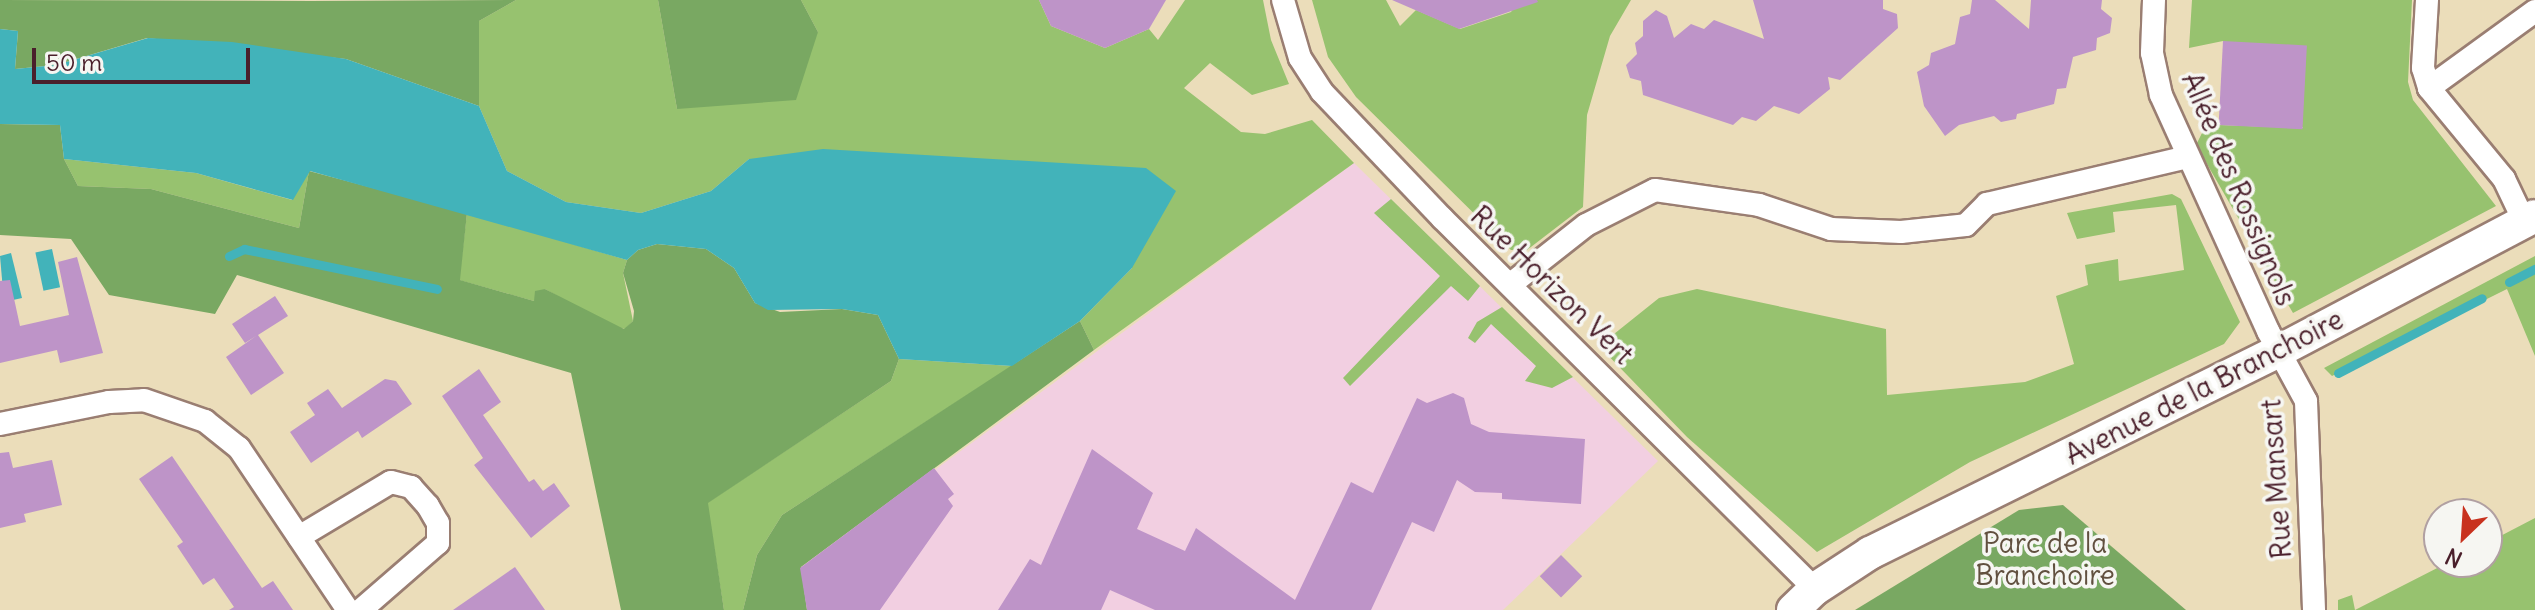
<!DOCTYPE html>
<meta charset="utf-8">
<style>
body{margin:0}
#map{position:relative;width:2535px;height:610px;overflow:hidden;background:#ebddba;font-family:Delius,sans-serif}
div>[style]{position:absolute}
.built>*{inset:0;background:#f2cfe1}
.green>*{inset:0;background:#97c26f}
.forest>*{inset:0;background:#79a862}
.water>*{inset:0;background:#42b3ba;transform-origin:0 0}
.stream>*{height:9px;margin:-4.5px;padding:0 4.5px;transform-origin:4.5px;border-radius:4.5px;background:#42b3ba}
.building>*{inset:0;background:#be94c8;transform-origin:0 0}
.roads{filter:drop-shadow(2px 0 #9a7e72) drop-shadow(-2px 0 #9a7e72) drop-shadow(0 2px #9a7e72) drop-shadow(0 -2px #9a7e72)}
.minor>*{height:22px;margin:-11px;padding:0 11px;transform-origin:11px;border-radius:11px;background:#fff}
.secondary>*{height:32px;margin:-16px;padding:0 16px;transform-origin:16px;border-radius:16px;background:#fff}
span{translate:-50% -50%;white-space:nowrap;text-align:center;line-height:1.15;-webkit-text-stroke:7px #f6f6f2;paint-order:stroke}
.street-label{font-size:28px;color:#4a1f2b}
.park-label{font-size:28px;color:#61503f}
.north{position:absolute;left:2423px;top:498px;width:80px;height:80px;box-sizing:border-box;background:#f6f6f2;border:2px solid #b1a0a2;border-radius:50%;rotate:205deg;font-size:22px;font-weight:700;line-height:32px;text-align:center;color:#4a1f2b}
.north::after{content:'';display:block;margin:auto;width:28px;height:36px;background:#c8321e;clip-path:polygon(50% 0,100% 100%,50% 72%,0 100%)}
.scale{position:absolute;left:32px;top:48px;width:218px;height:36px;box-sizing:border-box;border:4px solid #4a1f2b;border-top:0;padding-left:10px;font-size:24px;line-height:28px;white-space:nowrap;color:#4a1f2b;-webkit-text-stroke:6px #f6f6f2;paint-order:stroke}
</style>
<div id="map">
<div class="built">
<div style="clip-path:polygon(1354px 163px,1658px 461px,1503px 610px,807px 610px,801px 568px)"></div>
</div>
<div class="green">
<div style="clip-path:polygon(516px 0,658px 0,677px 109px,818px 32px,801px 0,1039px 0,1051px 26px,1105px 48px,1149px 29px,1158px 40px,1185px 0,1263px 0,1271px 40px,1289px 84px,1252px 95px,1210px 63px,1184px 88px,1241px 132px,1265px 134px,1312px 120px,1354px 163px,1094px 350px,1080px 321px,1132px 268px,749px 159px,711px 191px,641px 213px,566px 202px,507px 171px,479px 106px,479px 21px)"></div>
<div style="clip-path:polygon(1312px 0,1386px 0,1400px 26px,1416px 10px,1460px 29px,1511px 12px,1519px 0,1631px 0,1610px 36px,1587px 115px,1583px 207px,1527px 250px,1511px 250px,1356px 97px,1328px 57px)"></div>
<div style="clip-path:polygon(2192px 0,2412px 0,2408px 82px,2413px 100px,2496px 206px,2293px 313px,2196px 145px,2203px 131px,2219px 125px,2303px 128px,2223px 41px,2189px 48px)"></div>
<div style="clip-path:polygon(64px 159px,196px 173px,292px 200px,309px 171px,299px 228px,151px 189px,78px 186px)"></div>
<div style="clip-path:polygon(2172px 194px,2181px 199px,2240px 322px,2224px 344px,1970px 462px,1817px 552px,1687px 437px,1599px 346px,1659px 298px,1697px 289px,1886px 329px,1887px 395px,2025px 382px,2074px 364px,2056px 296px,2088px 285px,2085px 265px,2118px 259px,2119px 281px,2184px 270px,2176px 205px,2113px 212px,2115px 232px,2077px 239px,2067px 213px)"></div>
<div style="clip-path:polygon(1391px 199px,1480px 286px,1468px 301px,1451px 286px,1350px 386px,1343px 378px,1440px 276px,1374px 213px)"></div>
<div style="clip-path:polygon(467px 213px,627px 260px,623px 273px,633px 321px,625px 329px,611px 326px,545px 289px,534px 301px,459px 280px)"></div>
<div style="clip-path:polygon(2535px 256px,2535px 356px,2507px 289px,2332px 376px,2324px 368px)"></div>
<div style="clip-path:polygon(1502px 307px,1573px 377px,1552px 388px,1525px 381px,1536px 366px,1491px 324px,1475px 343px,1468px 338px,1477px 322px)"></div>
<div style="clip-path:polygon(899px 359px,1012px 366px,782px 515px,757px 555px,743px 610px,724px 610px,707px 503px,891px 381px)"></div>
<div style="clip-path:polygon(2535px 518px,2535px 610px,2338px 610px,2338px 600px,2352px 595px,2355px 610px,2449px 562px,2487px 562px,2487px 543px)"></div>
</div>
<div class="forest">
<div style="clip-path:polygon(0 0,311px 1px,516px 0,479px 21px,479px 106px,346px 59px,147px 38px,56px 65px,15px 69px,18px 31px,0 29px)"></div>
<div style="clip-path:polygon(658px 0,801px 0,818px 32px,796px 100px,677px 109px)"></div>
<div style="clip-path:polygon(0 124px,60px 125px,64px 159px,78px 186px,151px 189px,299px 228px,309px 171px,467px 213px,460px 280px,534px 301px,535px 291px,545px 289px,624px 329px,633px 321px,634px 311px,623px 273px,627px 260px,638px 250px,657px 244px,706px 249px,734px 268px,755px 303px,780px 312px,842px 309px,878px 315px,899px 359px,891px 381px,708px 503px,724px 610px,621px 610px,571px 373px,237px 275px,215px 314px,109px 295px,71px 239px,0 235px)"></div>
<div style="clip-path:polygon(1080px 321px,1094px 350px,801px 567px,807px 610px,743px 610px,757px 555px,782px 515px)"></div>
<div style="clip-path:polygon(2063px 505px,2186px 610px,1855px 610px,2019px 510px)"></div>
</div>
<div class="water">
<div style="clip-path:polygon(0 29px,18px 31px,15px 69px,56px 65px,148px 38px,232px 42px,346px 59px,479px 106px,507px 171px,566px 202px,641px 213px,711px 191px,749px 159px,823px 149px,1146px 168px,1176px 191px,1132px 268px,1080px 321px,1012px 366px,899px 359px,878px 315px,842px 309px,768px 310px,755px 303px,734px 268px,706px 249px,657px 244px,638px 250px,627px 260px,310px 171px,293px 200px,196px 173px,64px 159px,60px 125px,0 124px)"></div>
<div style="left:52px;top:249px;width:39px;height:17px;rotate:78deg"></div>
<div style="clip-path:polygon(11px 253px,22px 298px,4px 302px,0 256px)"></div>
</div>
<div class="stream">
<div style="left:229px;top:256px;width:17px;rotate:-25deg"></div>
<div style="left:244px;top:249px;width:197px;rotate:11.7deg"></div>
<div style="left:2509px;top:282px;width:29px;rotate:-27deg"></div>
<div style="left:2338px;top:373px;width:162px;rotate:-27.5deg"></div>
</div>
<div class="building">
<div style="clip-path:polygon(1039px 0,1166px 0,1149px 29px,1105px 48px,1051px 26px)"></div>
<div style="clip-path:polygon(1392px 0,1537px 0,1538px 2px,1459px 29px)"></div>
<div style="clip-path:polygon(1753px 0,1883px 0,1883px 9px,1897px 14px,1898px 28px,1840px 80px,1828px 77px,1830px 89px,1799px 114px,1774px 106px,1756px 121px,1742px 117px,1733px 125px,1643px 95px,1641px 81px,1630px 78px,1626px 65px,1637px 54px,1635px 43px,1643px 36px,1643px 21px,1656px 10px,1667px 16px,1674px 38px,1691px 24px,1704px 29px,1714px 20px,1764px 39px)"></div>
<div style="clip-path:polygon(1972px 0,1995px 0,2029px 29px,2031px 0,2102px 0,2101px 9px,2112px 18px,2110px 33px,2097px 38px,2096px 50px,2073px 57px,2066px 88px,2057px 89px,2054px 104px,2017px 114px,2016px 119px,2001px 122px,1994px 116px,1959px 125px,1945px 136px,1924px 106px,1917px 72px,1929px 65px,1931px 53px,1955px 44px,1960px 17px,1970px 14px)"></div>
<div style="left:2223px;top:41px;width:84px;height:84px;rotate:3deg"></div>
<div style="clip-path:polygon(77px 257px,103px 353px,60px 363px,57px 350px,0 363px,0 281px,10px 280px,20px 326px,69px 315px,58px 262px)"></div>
<div style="clip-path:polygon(275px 296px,288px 316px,258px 335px,284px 373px,251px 395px,226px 357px,256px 336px,245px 343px,232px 324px)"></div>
<div style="clip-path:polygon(479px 369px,501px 402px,483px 415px,529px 482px,534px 479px,543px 491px,554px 483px,570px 506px,531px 538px,474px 465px,483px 458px,442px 396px)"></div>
<div style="clip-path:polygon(385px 379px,396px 381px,412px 404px,362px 438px,358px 431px,311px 463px,290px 432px,315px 415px,307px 403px,328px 389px,342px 408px)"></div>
<div style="clip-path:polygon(1453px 393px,1464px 398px,1471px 424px,1489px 432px,1585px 439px,1581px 504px,1502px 499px,1502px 493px,1475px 492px,1457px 480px,1434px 532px,1412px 522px,1371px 610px,1155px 610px,1110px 590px,1101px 610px,998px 610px,1030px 559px,1041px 565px,1092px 449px,1153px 493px,1137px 529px,1185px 551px,1196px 528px,1295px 600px,1351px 482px,1373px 493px,1417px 398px,1427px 403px)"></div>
<div style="clip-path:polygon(9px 452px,13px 468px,52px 460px,62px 505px,24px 514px,26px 522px,0 528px,0 453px)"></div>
<div style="clip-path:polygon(172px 456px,262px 588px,273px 581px,293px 610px,229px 610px,234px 607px,214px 578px,203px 585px,177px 546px,183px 542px,139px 479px)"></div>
<div style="clip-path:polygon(934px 468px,954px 494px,948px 499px,953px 506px,880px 610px,807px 610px,800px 568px)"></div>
<div style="left:1561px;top:555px;width:30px;height:30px;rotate:45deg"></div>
<div style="clip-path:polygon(515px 567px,545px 610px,453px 610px)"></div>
</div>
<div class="roads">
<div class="minor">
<div style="left:1283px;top:0;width:60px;rotate:73.7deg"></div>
<div style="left:1300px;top:58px;width:40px;rotate:57.1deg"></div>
<div style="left:1322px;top:92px;width:174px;rotate:46.4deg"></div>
<div style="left:1442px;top:218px;width:526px;rotate:44.85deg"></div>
<div style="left:2154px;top:0;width:53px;rotate:92.2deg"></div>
<div style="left:2152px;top:53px;width:43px;rotate:77.9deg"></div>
<div style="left:2161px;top:95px;width:259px;rotate:65.6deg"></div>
<div style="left:2268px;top:331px;width:80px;rotate:61.5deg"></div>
<div style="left:2306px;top:401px;width:209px;rotate:87.8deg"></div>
<div style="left:2427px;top:0;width:68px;rotate:93.4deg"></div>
<div style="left:2423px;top:68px;width:21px;rotate:73deg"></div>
<div style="left:2524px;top:221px;width:47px;rotate:-115.5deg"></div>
<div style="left:2504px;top:179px;width:118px;rotate:-129.5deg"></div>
<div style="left:2429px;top:88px;width:131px;rotate:-36deg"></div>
<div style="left:1511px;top:284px;width:95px;rotate:-38.2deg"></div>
<div style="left:1586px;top:225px;width:77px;rotate:-26.9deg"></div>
<div style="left:1655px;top:190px;width:105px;rotate:8.2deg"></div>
<div style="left:1759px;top:205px;width:76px;rotate:18.4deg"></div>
<div style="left:1831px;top:229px;width:70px;rotate:2.5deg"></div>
<div style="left:1901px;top:232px;width:65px;rotate:-6.1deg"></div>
<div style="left:1966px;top:225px;width:30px;rotate:-45deg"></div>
<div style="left:1987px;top:204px;width:206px;rotate:-13.2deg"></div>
<div style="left:0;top:424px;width:111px;rotate:-11.4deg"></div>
<div style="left:109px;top:402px;width:35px;rotate:-3deg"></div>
<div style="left:144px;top:400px;width:65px;rotate:19deg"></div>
<div style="left:205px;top:421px;width:43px;rotate:38.5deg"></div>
<div style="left:239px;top:448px;width:195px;rotate:56.1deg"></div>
<div style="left:299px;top:537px;width:107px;rotate:-30.9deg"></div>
<div style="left:391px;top:482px;width:21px;rotate:14deg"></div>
<div style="left:411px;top:487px;width:25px;rotate:48deg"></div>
<div style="left:428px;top:506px;width:20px;rotate:60deg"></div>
<div style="left:438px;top:523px;width:20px;rotate:90deg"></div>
<div style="left:438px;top:543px;width:102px;rotate:139deg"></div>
</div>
<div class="secondary">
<div style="left:1793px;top:610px;width:30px;rotate:-44deg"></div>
<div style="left:1815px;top:589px;width:66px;rotate:-33.2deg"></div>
<div style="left:1870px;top:553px;width:456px;rotate:-26.3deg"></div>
<div style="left:2279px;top:351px;width:289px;rotate:-27.8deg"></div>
</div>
</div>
<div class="street-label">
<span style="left:2239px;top:189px;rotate:67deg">Allée des Rossignols</span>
<span style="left:1552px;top:285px;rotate:44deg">Rue Horizon Vert</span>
<span style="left:2204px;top:387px;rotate:-27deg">Avenue de la Branchoire</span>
<span style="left:2276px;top:479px;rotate:-94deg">Rue Mansart</span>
</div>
<div class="park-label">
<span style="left:2045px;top:559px">Parc de la<br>Branchoire</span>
</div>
<div class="north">N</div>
<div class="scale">50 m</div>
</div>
